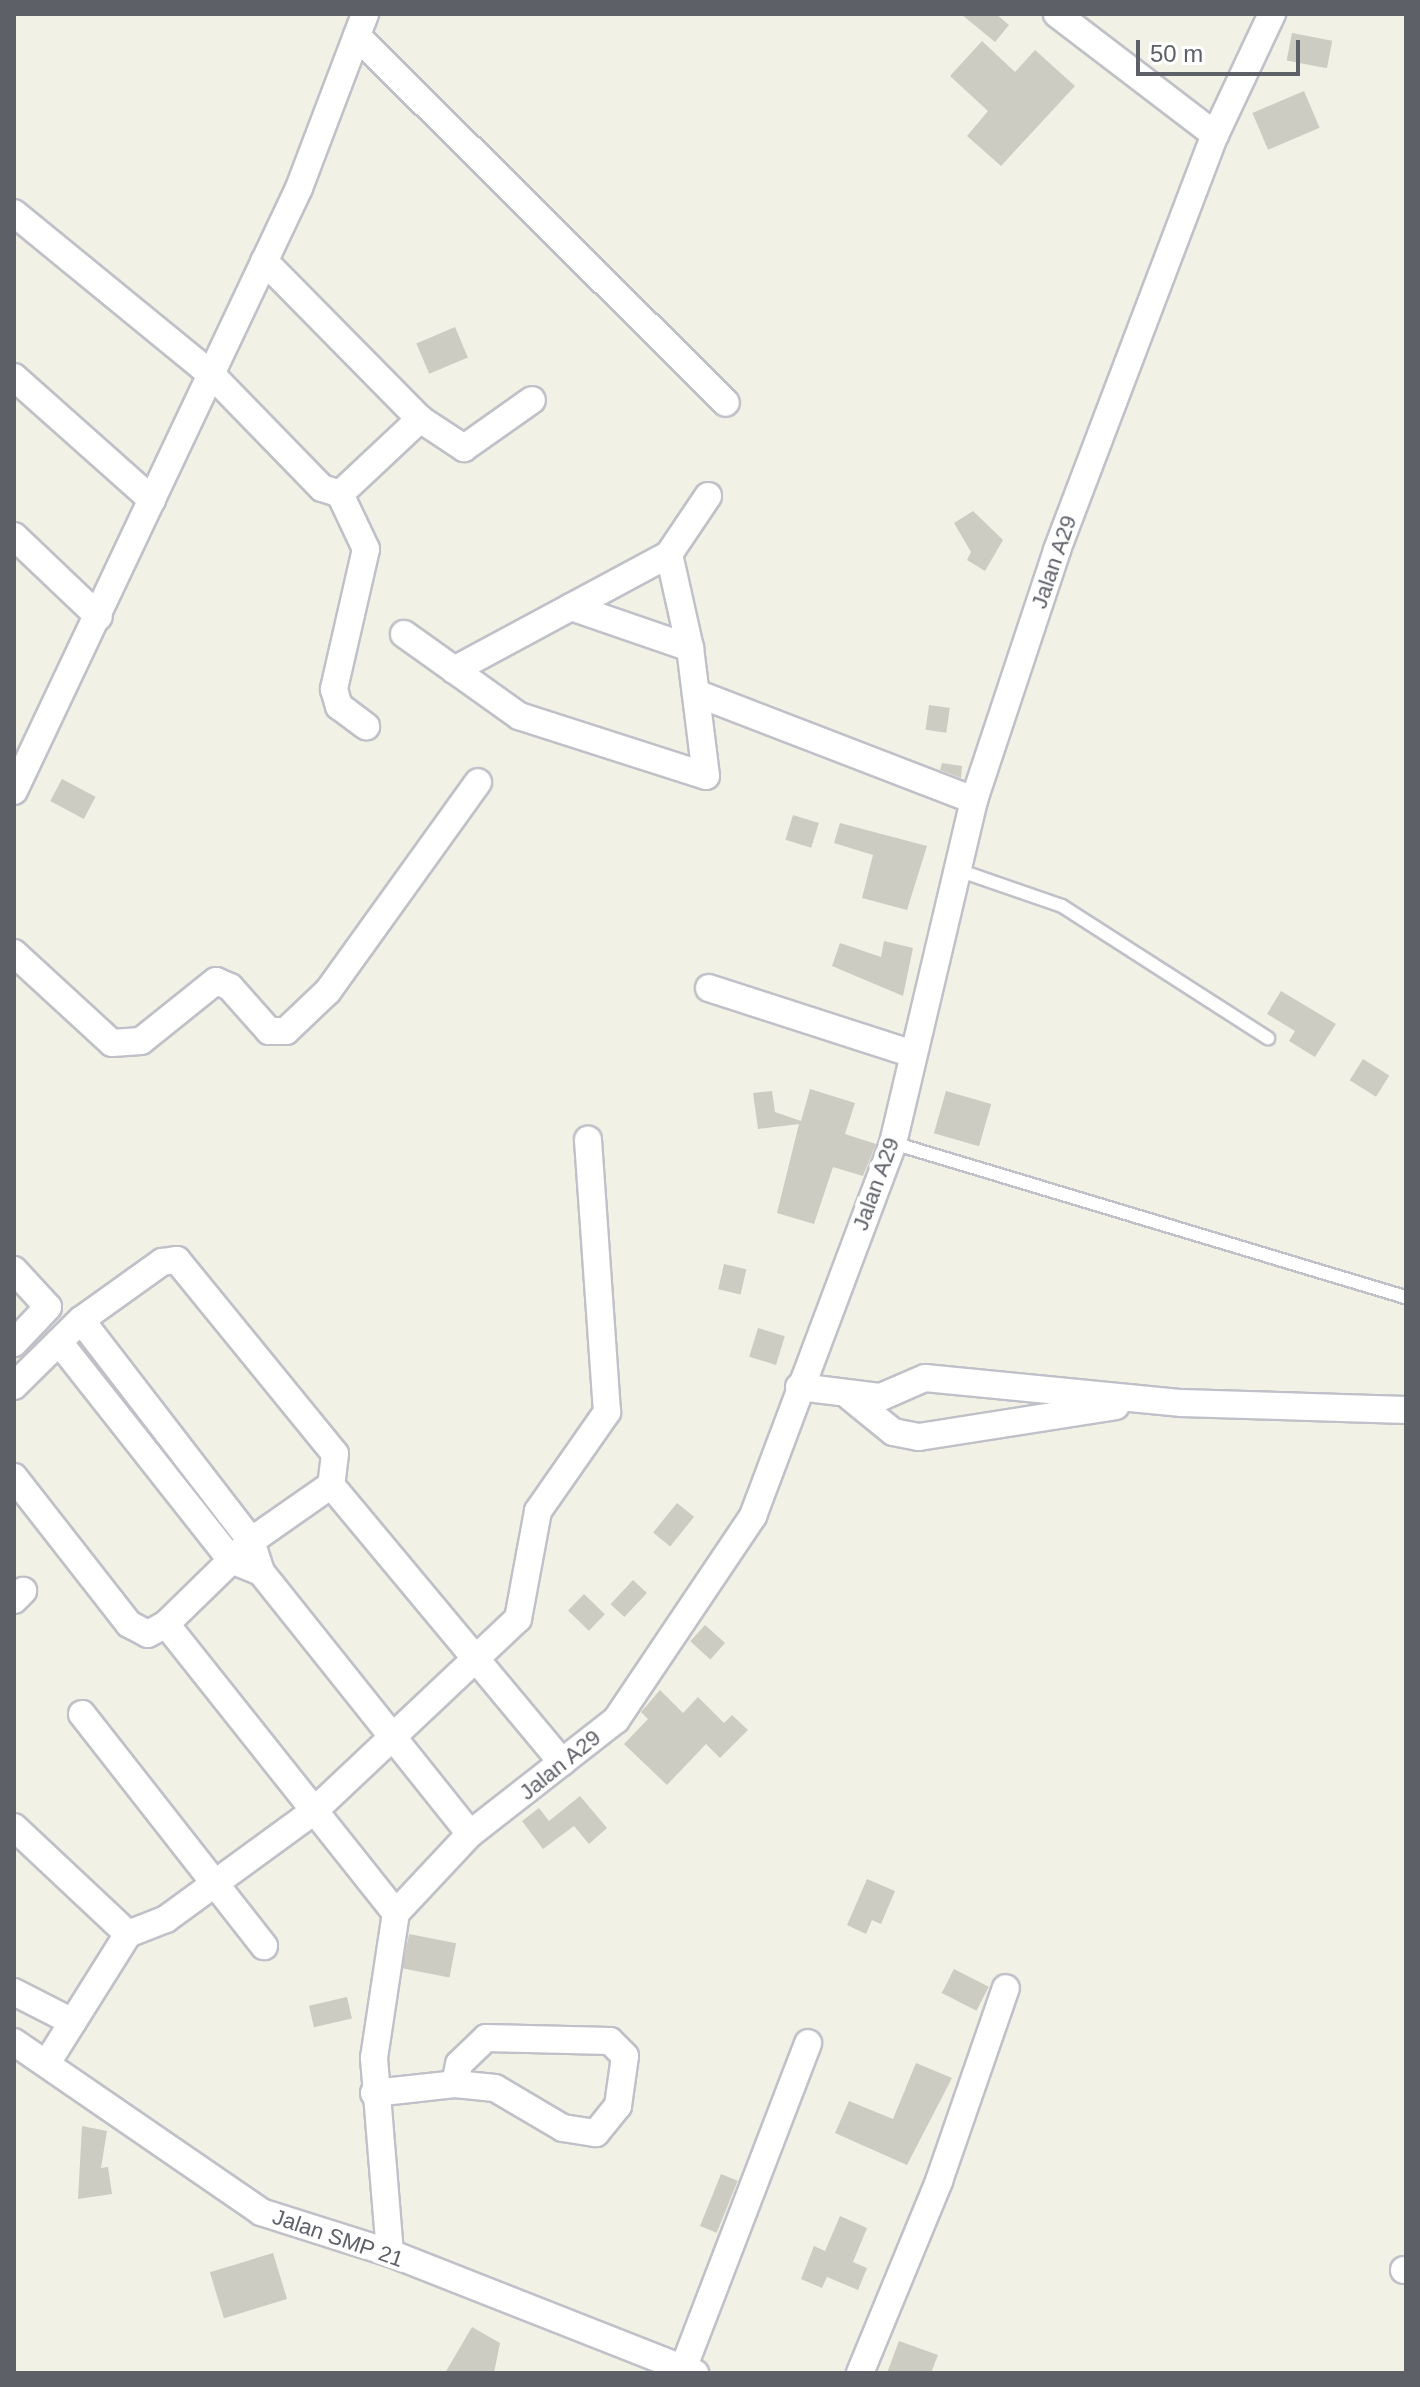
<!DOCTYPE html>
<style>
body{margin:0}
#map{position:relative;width:1420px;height:2387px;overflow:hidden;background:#f1f1e6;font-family:Helvetica,sans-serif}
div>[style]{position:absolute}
.building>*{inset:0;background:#ccccc3;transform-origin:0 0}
.roads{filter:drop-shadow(2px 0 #c0c1c8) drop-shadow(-2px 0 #c0c1c8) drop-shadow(0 2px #c0c1c8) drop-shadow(0 -2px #c0c1c8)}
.service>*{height:12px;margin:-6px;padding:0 6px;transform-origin:6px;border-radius:6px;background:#fff}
.minor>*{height:26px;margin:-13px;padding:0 13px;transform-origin:13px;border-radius:13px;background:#fff}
span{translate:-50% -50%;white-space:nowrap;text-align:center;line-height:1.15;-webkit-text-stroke:8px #fff;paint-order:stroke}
.street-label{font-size:22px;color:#5e6068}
.frame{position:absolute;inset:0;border:16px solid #5e6068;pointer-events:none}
.scale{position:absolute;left:1136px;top:40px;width:164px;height:36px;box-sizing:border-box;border:4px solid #5e6068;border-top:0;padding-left:10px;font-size:24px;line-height:28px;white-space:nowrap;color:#5e6068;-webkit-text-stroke:6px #fff;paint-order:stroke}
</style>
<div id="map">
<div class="building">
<div style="clip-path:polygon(961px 14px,996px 14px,1009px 25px,995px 42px)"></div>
<div style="left:1292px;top:33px;width:41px;height:28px;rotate:11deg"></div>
<div style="clip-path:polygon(982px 41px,1015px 72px,1035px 50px,1075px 86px,1001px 166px,967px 136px,988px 111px,950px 76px)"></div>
<div style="left:1304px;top:91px;width:40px;height:56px;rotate:67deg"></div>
<div style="left:455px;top:327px;width:33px;height:42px;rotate:67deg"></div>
<div style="clip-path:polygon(973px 511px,1003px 540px,985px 571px,967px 560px,971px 552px,954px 523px)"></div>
<div style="left:929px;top:705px;width:21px;height:25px;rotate:8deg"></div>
<div style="clip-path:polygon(942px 763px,962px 766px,961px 778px,940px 770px)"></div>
<div style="left:62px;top:779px;width:38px;height:25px;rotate:28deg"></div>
<div style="left:793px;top:815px;width:27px;height:26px;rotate:17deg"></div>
<div style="clip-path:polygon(840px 823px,927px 846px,907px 910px,862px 898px,873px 855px,834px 843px)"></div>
<div style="clip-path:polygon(884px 941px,913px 948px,903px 996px,832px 966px,840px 943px,881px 957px)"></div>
<div style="clip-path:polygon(1281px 991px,1336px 1024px,1315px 1057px,1289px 1041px,1295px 1031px,1267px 1014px)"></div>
<div style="left:1363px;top:1059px;width:31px;height:25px;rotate:32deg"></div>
<div style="clip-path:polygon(810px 1089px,855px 1103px,845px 1134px,876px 1144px,863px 1176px,833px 1167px,814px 1224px,777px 1213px,799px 1124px,758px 1129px,753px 1093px,772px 1091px,775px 1112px,801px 1121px)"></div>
<div style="left:946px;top:1091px;width:47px;height:44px;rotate:16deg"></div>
<div style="left:724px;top:1264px;width:23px;height:26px;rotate:13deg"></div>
<div style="left:758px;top:1328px;width:28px;height:30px;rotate:17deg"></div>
<div style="left:677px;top:1503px;width:22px;height:38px;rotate:39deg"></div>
<div style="left:633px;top:1580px;width:19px;height:33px;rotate:43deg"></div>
<div style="left:584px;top:1594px;width:29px;height:23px;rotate:44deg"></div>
<div style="left:705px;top:1625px;width:27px;height:22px;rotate:42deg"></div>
<div style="clip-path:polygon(660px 1690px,683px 1713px,698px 1697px,724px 1723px,732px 1715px,748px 1730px,720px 1758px,706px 1744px,667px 1785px,624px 1744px,648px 1719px,641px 1712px)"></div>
<div style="clip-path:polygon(580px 1796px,607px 1828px,589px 1844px,574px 1826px,543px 1849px,522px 1821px,539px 1808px,549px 1821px)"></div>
<div style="clip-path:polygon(867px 1879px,895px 1891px,881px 1924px,872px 1920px,866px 1934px,847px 1925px)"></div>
<div style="left:409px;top:1934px;width:48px;height:35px;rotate:11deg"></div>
<div style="left:954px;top:1969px;width:39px;height:27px;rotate:27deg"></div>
<div style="left:347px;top:1997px;width:22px;height:39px;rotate:77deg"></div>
<div style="clip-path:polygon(916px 2063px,952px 2078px,907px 2165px,835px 2133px,849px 2101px,893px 2119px)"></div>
<div style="clip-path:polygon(82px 2126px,107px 2131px,101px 2168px,108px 2167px,112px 2194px,78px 2199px)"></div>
<div style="left:721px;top:2174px;width:18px;height:56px;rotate:22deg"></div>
<div style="clip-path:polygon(840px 2216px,867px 2228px,853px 2262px,867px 2268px,858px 2290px,827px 2277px,822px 2288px,801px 2279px,814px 2246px,825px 2251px)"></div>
<div style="left:273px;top:2253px;width:48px;height:66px;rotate:73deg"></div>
<div style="clip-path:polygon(472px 2327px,500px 2343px,494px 2373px,445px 2373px)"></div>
<div style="clip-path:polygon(899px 2341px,938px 2355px,931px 2373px,887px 2373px)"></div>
</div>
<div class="roads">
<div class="service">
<div style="left:955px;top:869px;width:113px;rotate:19.1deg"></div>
<div style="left:1062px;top:906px;width:245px;rotate:32.7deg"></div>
<div style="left:893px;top:1143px;width:535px;rotate:16.74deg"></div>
</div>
<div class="minor">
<div style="left:1057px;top:14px;width:199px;rotate:37.4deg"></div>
<div style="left:357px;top:36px;width:520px;rotate:44.84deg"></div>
<div style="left:14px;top:213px;width:254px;rotate:39.3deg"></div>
<div style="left:211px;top:374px;width:159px;rotate:45.8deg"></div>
<div style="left:322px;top:488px;width:19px;rotate:18deg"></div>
<div style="left:340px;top:494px;width:110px;rotate:-43.2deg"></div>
<div style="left:420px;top:419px;width:222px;rotate:-134.6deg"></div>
<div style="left:14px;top:377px;width:185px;rotate:41.7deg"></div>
<div style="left:420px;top:419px;width:53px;rotate:33.4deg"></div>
<div style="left:464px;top:448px;width:83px;rotate:-35.2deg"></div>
<div style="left:340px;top:494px;width:61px;rotate:64.7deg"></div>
<div style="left:366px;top:549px;width:144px;rotate:102.9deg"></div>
<div style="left:334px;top:689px;width:18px;rotate:74deg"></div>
<div style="left:339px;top:706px;width:34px;rotate:37deg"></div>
<div style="left:14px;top:536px;width:117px;rotate:43.6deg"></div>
<div style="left:571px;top:607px;width:126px;rotate:19deg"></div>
<div style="left:404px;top:634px;width:141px;rotate:35.5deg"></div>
<div style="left:519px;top:716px;width:196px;rotate:17.8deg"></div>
<div style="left:706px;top:776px;width:129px;rotate:-97.1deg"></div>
<div style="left:690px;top:648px;width:96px;rotate:-102.6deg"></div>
<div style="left:669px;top:554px;width:70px;rotate:-56.1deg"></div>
<div style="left:454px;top:670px;width:244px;rotate:-28.3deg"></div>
<div style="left:696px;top:693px;width:298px;rotate:21.1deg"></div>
<div style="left:14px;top:791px;width:667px;rotate:-64.7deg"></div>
<div style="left:299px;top:188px;width:186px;rotate:-69.2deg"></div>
<div style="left:14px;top:953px;width:133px;rotate:42.6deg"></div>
<div style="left:112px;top:1043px;width:29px;rotate:-4deg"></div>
<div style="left:141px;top:1041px;width:96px;rotate:-38.7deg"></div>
<div style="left:216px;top:981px;width:15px;rotate:23deg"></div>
<div style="left:230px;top:987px;width:59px;rotate:48.4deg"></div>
<div style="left:269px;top:1031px;width:17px"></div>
<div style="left:286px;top:1031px;width:58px;rotate:-43.6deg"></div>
<div style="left:328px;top:991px;width:257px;rotate:-54.3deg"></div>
<div style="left:709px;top:988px;width:214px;rotate:17.9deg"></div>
<div style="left:14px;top:1270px;width:50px;rotate:47.4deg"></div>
<div style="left:48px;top:1307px;width:50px;rotate:133.4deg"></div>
<div style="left:81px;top:1320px;width:279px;rotate:52.4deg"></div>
<div style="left:251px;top:1541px;width:33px;rotate:72deg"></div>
<div style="left:261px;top:1572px;width:335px;rotate:51.4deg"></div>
<div style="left:59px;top:1342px;width:278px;rotate:51.7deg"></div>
<div style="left:231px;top:1560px;width:32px;rotate:22deg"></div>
<div style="left:14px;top:1386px;width:94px;rotate:-44.6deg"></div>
<div style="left:81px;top:1320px;width:100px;rotate:-35.6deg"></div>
<div style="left:162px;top:1262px;width:15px;rotate:-8deg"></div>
<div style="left:177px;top:1260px;width:250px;rotate:50.8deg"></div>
<div style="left:335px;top:1454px;width:31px;rotate:97deg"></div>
<div style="left:331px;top:1485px;width:361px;rotate:50.2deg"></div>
<div style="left:799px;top:1387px;width:83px;rotate:7deg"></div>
<div style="left:881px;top:1397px;width:48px;rotate:-23.4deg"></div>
<div style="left:925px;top:1378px;width:258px;rotate:5.6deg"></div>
<div style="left:1182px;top:1403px;width:224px;rotate:1.8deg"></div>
<div style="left:850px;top:1397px;width:55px;rotate:39.1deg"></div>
<div style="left:893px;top:1432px;width:26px;rotate:11deg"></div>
<div style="left:919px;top:1437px;width:199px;rotate:-8.9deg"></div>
<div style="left:14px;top:1477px;width:187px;rotate:52deg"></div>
<div style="left:129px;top:1624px;width:21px;rotate:28deg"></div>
<div style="left:148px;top:1634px;width:21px;rotate:-29deg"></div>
<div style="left:166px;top:1624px;width:369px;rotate:51.5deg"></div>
<div style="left:14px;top:1600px;width:13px;rotate:-45deg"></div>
<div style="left:166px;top:1624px;width:119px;rotate:-44.3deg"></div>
<div style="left:251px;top:1541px;width:98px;rotate:-35deg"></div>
<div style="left:82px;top:1714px;width:295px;rotate:51.9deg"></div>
<div style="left:14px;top:1827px;width:156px;rotate:43.2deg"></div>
<div style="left:14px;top:1992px;width:66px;rotate:27deg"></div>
<div style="left:14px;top:2042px;width:300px;rotate:34.5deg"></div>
<div style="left:261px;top:2212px;width:135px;rotate:17.6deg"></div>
<div style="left:390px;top:2253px;width:328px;rotate:21.5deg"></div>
<div style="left:47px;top:2063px;width:152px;rotate:-57.9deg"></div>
<div style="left:128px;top:1934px;width:41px;rotate:-21.5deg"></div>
<div style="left:166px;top:1919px;width:183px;rotate:-36.1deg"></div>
<div style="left:314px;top:1811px;width:280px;rotate:-43.3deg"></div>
<div style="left:518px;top:1619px;width:110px;rotate:-79.5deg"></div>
<div style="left:538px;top:1511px;width:121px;rotate:-55.1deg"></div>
<div style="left:607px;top:1412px;width:273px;rotate:-94deg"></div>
<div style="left:374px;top:2093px;width:81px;rotate:-6.3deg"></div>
<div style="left:455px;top:2084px;width:40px;rotate:5.7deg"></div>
<div style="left:495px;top:2088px;width:79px;rotate:30.5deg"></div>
<div style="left:563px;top:2128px;width:33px;rotate:9deg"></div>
<div style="left:596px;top:2133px;width:35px;rotate:-51deg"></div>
<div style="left:618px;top:2106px;width:50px;rotate:-82deg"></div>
<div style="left:625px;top:2056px;width:21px;rotate:-135deg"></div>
<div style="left:610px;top:2041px;width:124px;rotate:-178.6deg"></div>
<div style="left:486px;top:2038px;width:37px;rotate:136deg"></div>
<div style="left:459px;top:2064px;width:20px;rotate:101deg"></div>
<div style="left:390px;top:2253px;width:196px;rotate:-94.7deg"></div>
<div style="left:374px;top:2058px;width:147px;rotate:-81.4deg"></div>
<div style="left:396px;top:1913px;width:108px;rotate:-46.9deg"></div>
<div style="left:470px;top:1834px;width:185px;rotate:-38deg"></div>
<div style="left:616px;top:1720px;width:246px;rotate:-56.1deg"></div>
<div style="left:753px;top:1516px;width:398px;rotate:-69.4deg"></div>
<div style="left:893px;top:1143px;width:352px;rotate:-76.7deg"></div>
<div style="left:974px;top:800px;width:263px;rotate:-71.6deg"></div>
<div style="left:1057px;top:550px;width:444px;rotate:-69.2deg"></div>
<div style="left:1215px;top:135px;width:134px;rotate:-64.8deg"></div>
<div style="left:1404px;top:2270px;width:2px"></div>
<div style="left:683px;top:2369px;width:349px;rotate:-69deg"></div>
<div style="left:860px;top:2373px;width:208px;rotate:-67.6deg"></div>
<div style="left:939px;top:2181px;width:204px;rotate:-70.9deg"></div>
</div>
</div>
<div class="street-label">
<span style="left:1054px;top:562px;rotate:-71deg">Jalan A29</span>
<span style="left:876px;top:1184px;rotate:-70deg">Jalan A29</span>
<span style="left:560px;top:1765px;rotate:-39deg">Jalan A29</span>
<span style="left:338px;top:2238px;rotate:19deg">Jalan SMP 21</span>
</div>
<div class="frame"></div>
<div class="scale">50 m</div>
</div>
